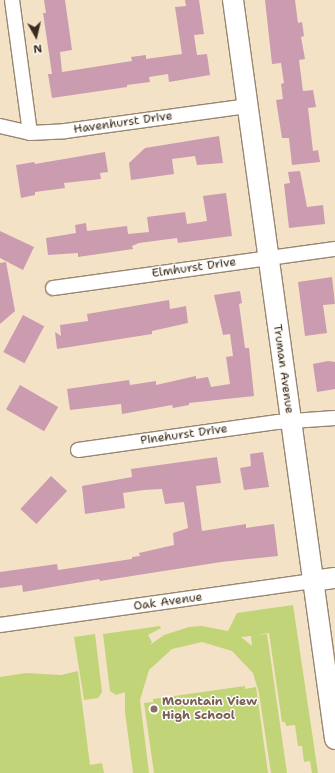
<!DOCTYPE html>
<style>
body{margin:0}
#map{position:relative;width:335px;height:773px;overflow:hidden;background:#f4e2c7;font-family:"Shantell Sans",sans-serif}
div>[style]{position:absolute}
.green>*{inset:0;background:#c1d477}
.building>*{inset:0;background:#cb9bb0;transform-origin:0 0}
.roads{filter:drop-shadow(1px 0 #988672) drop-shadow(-1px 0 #988672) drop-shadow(0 1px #988672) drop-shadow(0 -1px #988672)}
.street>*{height:14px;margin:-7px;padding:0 7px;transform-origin:7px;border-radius:7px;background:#fff}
.secondary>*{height:20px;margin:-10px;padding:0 10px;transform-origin:10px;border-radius:10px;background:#fff}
.dots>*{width:11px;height:11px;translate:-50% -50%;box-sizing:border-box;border:2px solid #fdfcf7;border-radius:50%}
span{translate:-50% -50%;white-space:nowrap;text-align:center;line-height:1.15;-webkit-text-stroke:3px #fdfcf7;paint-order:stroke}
.street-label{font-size:12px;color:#3b2a1e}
.education-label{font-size:12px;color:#785e54;font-weight:700}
.left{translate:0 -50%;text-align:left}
.north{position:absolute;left:16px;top:16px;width:40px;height:40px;-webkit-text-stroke:3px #fdfcf7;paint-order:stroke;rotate:172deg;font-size:11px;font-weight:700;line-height:16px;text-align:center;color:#3b2a1e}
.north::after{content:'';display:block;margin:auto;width:14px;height:18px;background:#3b2a1e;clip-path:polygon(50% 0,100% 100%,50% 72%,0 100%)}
</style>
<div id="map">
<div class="green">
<div style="clip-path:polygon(evenodd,293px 605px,318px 773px,312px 773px,310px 761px,304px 762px,302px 746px,298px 746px,295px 725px,286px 726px,285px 722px,282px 722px,269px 633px,252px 636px,267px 634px,287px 773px,271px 773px,259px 693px,253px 673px,232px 651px,202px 642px,172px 649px,149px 670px,140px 700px,149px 773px,133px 773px,125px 712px,125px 692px,116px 695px,110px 691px,103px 634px,160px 626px,161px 628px,148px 635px,152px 642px,150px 645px,164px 635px,189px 627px,202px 626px,228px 631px,237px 613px,293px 605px,251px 636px,252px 646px,241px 637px,251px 636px)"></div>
<div style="clip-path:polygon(95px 634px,102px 692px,98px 698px,84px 700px,74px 637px)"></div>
<div style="clip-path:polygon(78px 671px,90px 765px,102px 763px,104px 773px,0 773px,0 677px,26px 673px,61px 675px)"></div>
<div style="clip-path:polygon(245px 686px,245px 689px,256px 687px,268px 773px,154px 773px,144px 703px,153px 702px,153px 699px)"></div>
</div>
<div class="building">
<div style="clip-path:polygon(44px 0,65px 0,72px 50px,60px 52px,62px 72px,132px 61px,131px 57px,146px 55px,146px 59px,182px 54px,175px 7px,186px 6px,185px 0,199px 0,204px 34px,194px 35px,197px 55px,207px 54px,210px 75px,169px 82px,168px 74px,149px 77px,150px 82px,127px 85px,127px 87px,52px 98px,48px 74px,52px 74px,43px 13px,46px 13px)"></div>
<div style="clip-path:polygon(265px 0,295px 0,298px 23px,302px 22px,304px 36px,301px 37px,305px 59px,299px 60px,303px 91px,313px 90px,316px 107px,308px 108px,313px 151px,318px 150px,320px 162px,292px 165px,289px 138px,282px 138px,276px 100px,283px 99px,281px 84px,284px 83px,281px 63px,272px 64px)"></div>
<div style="clip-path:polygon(219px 136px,223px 163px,197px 165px,195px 156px,172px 159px,174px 174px,131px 180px,129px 163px,145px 148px)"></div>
<div style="clip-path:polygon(105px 152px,108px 172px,100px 173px,101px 179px,64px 183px,65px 188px,35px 192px,35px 195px,21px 198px,16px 165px,34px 162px,35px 164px)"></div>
<div style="clip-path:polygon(300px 171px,307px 207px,323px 205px,325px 224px,289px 228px,284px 184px,290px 183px,288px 172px)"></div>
<div style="clip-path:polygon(226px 193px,232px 236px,178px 243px,177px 238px,139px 243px,132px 246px,133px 249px,78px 257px,78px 253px,48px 255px,46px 238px,76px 233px,75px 225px,86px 223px,87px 231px,127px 226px,128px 234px,149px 232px,147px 217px,185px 212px,187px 224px,207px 221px,203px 196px)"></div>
<div style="clip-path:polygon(0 231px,34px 247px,23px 270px,0 258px)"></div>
<div style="clip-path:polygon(6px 262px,15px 311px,0 324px,0 263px)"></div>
<div style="clip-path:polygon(332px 277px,335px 304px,323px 305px,327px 333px,305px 336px,298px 282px)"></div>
<div style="clip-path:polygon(240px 291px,242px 303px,239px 304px,245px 348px,249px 348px,254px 396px,189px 403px,189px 405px,173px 408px,172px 405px,122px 414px,121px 404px,70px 410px,67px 389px,129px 380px,130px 385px,156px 381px,156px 385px,196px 376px,196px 379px,208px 377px,211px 387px,230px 384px,226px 357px,233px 356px,230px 334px,223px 335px,214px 295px)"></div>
<div style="clip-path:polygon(169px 300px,170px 309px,186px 306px,188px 323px,152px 331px,152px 334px,57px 349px,55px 332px,61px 336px,60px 325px,88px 321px,87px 314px)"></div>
<div style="left:23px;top:315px;width:24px;height:42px;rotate:28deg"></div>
<div style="clip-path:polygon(328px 361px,335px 362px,335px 389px,317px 392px,313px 364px)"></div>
<div style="left:20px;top:385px;width:44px;height:28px;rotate:30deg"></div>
<div style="clip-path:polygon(263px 452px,269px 487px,244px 490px,240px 468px,251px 466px,250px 454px)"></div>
<div style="clip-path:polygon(217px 457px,221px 483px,196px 486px,202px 531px,246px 524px,246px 528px,274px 524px,278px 556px,221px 562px,100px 581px,99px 579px,23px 592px,22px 585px,0 588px,0 572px,57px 564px,58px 570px,132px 559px,132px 557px,140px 556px,139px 553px,174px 545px,173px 533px,188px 528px,184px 502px,165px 504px,162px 489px,144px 490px,123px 493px,125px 508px,85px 514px,82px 486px,132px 477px,131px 469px)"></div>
<div style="left:51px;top:476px;width:22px;height:45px;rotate:43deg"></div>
</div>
<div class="roads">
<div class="street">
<div style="left:12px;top:0;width:134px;rotate:82.3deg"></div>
<div style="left:0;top:126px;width:31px;rotate:13deg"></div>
<div style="left:30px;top:133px;width:35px;rotate:-3deg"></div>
<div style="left:65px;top:131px;width:184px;rotate:-7.8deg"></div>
<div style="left:53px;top:288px;width:285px;rotate:-7.9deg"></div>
<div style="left:78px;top:450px;width:202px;rotate:-8deg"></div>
<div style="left:278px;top:422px;width:57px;rotate:-4deg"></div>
<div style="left:0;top:625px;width:316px;rotate:-8deg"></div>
</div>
<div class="secondary">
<div style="left:233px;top:0;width:746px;rotate:82.14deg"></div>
<div style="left:313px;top:581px;width:22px;rotate:-8deg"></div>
</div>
</div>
<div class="dots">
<div style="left:154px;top:709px;background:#8d6e63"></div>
</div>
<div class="street-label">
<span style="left:123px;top:123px;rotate:-8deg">Havenhurst Drive</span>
<span style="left:194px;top:268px;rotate:-8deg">Elmhurst Drive</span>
<span style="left:283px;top:369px;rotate:82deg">Truman Avenue</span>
<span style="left:184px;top:435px;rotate:-8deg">Pinehurst Drive</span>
<span style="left:168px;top:602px;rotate:-8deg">Oak Avenue</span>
</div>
<div class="education-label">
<span class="left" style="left:162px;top:709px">Mountain View<br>High School</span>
</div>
<div class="north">N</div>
</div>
